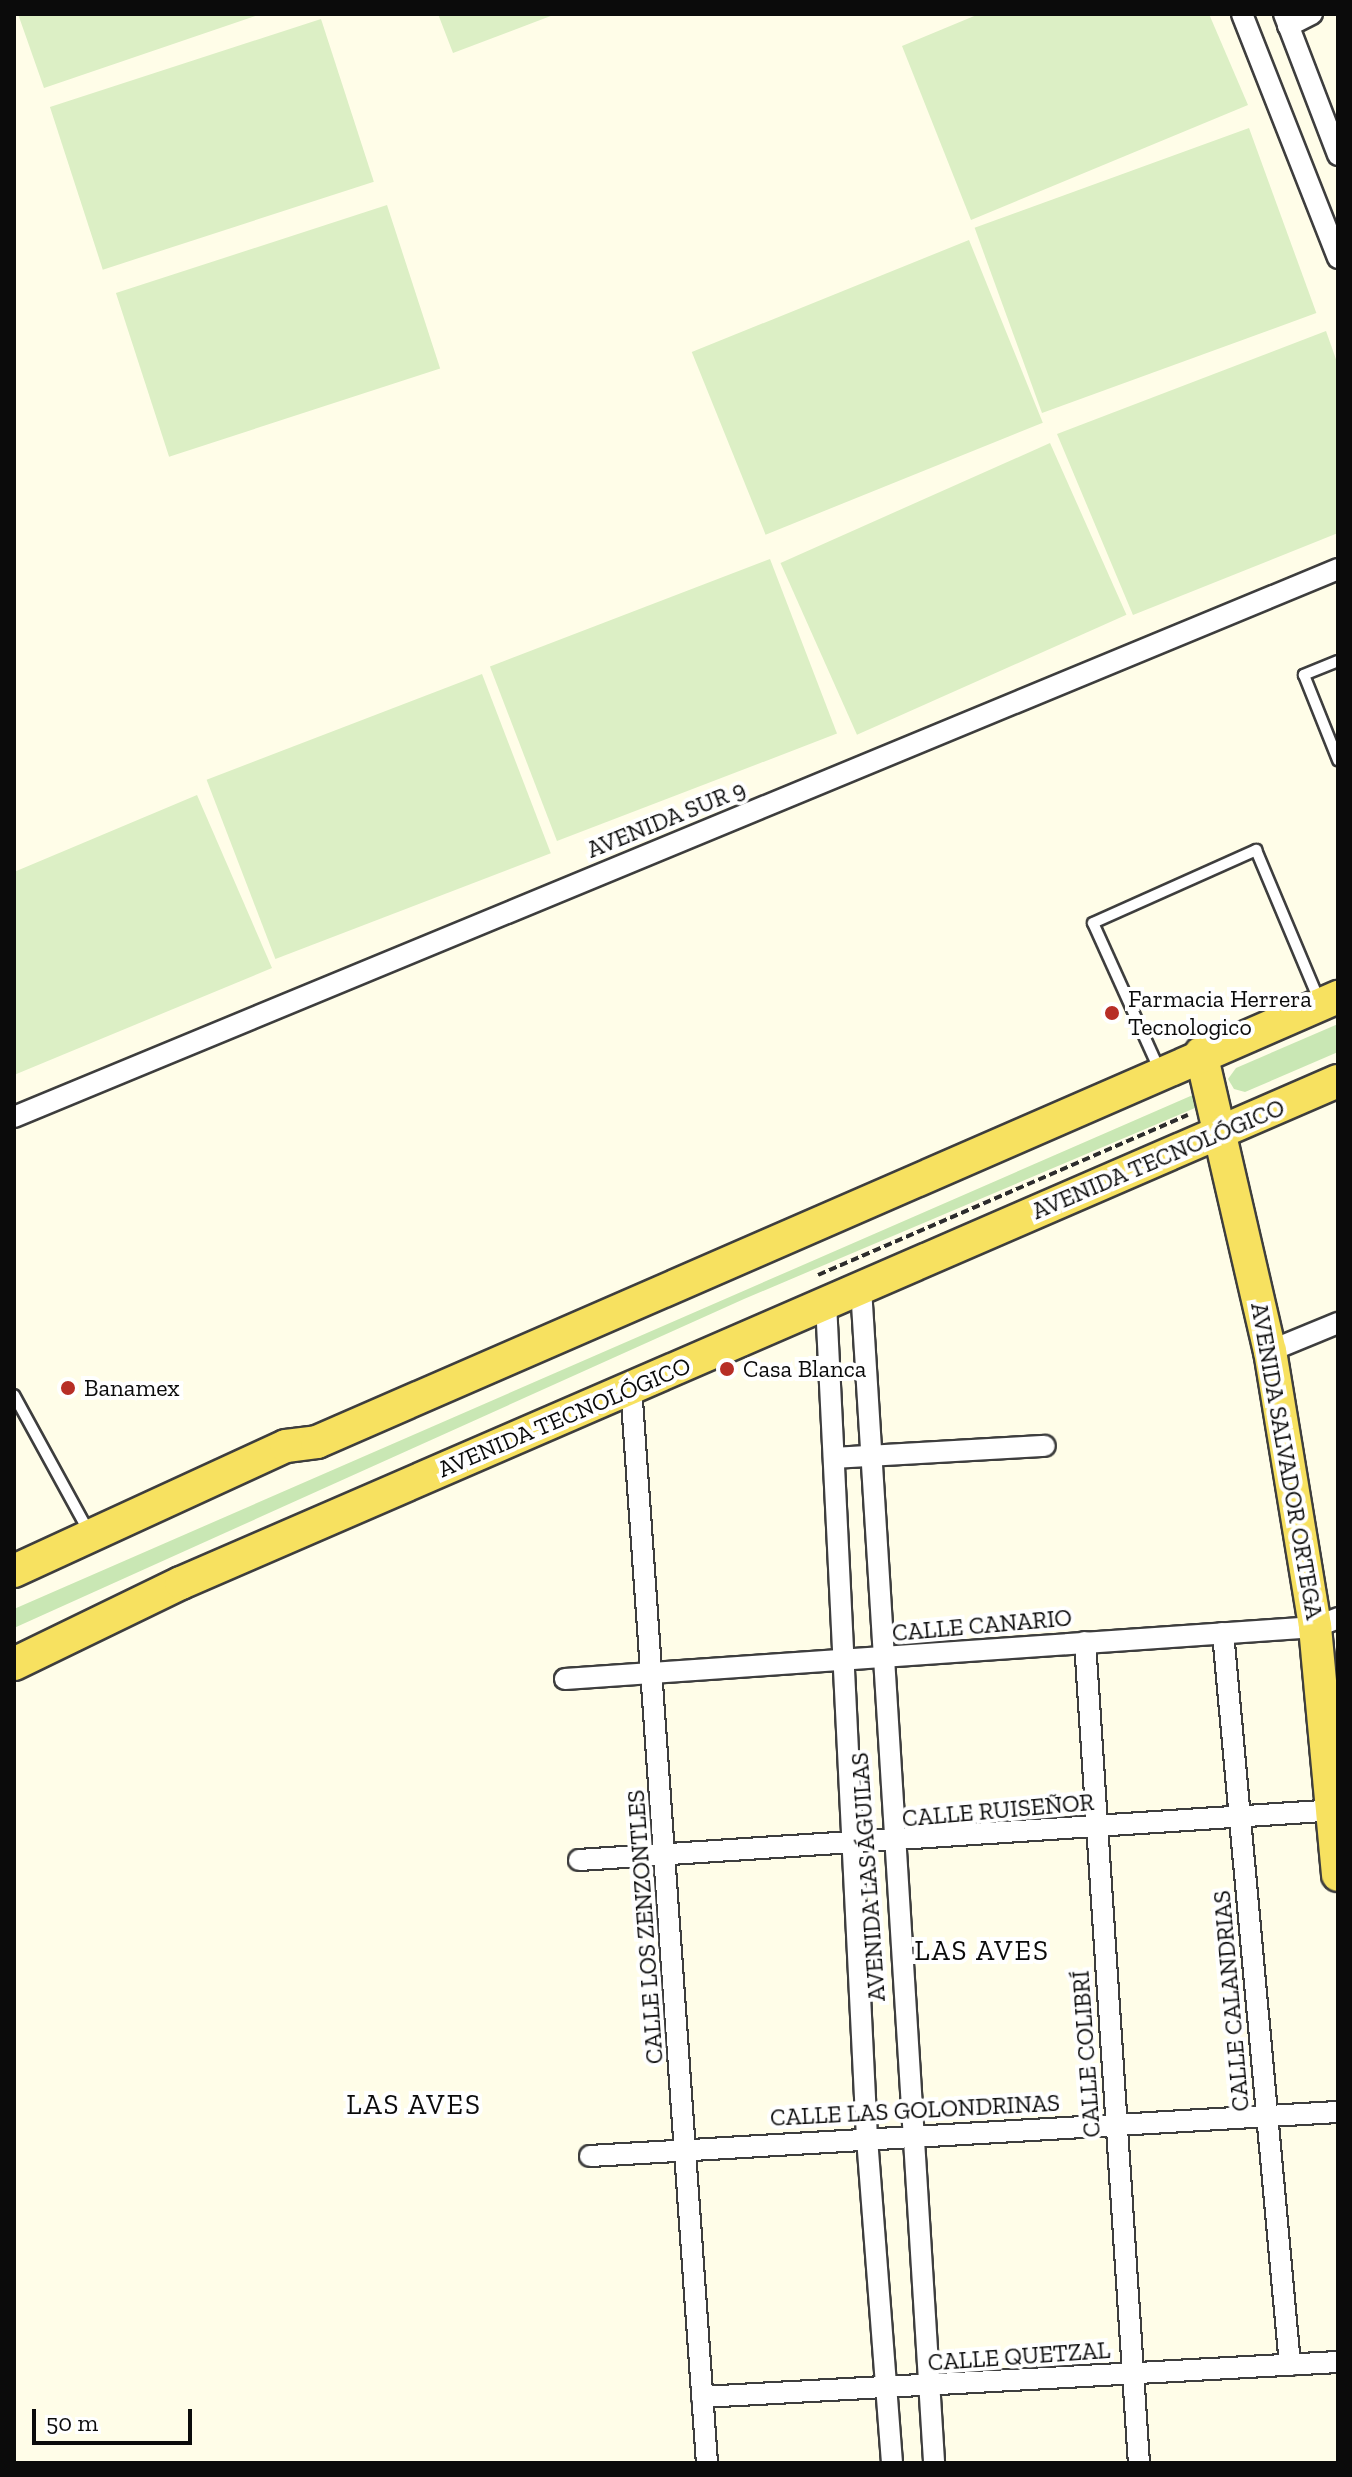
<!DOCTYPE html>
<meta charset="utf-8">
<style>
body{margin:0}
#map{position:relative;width:1352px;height:2477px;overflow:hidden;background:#fffde8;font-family:"Zilla Slab",serif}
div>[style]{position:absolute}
.green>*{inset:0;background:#c9e7b4}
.pitch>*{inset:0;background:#dcefc5;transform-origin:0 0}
.path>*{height:4px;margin-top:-2px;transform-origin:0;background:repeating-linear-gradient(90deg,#2d2d2d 0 8px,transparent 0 12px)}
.roads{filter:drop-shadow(2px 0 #3e3e3e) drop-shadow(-2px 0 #3e3e3e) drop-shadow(0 2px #3e3e3e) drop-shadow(0 -2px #3e3e3e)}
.lane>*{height:10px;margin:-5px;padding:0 5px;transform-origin:5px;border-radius:5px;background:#fff}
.street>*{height:20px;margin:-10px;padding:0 10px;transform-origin:10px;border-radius:10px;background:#fff}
.primary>*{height:32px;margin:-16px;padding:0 16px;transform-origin:16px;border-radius:16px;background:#f7e160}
.dots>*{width:22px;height:22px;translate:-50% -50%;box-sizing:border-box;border:4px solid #fff;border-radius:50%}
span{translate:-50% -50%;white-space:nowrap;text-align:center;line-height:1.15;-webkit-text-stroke:8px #fff;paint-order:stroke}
.street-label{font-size:24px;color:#0b0b0b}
.poi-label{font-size:24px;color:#0b0b0b}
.left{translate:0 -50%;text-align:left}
.quarter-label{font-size:28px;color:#0b0b0b;letter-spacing:2px}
.frame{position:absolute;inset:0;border:16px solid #0b0b0b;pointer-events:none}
.scale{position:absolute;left:32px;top:2409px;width:160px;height:36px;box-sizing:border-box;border:4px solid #0b0b0b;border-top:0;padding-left:10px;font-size:24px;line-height:28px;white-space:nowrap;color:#0b0b0b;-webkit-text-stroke:6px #fff;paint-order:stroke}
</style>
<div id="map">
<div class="green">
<div style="clip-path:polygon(1338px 1024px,1338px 1052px,1245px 1092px,1234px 1089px,1228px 1079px,1236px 1068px)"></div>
<div style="clip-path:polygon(1202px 1091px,1206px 1102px,1195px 1108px,744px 1299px,14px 1628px,14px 1609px)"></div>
</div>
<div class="pitch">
<div style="clip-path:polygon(18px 14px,261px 14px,44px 88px)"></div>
<div style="clip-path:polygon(438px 14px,556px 14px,453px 53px)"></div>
<div style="clip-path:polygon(979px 14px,1209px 14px,1248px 105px,971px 220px,902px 46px)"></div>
<div style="left:321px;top:19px;width:171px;height:285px;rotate:72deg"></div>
<div style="left:1249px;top:128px;width:197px;height:292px;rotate:70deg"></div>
<div style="left:387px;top:205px;width:172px;height:285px;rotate:72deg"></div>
<div style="left:969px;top:240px;width:197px;height:299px;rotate:68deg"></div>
<div style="clip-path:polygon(1326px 331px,1338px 365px,1338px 533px,1133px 615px,1057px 434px)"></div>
<div style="left:1050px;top:443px;width:188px;height:295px;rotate:66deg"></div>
<div style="left:770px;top:559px;width:187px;height:300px;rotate:69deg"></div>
<div style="left:482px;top:674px;width:192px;height:295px;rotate:69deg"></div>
<div style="clip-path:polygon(197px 795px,272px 968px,14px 1075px,14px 872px)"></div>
</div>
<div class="path">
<div style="left:818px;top:1275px;width:403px;rotate:-23.4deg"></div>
</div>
<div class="roads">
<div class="lane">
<div style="left:1338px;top:661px;width:37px;rotate:158deg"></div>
<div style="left:1304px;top:675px;width:92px;rotate:68.2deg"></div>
<div style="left:1159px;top:1069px;width:160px;rotate:-114.3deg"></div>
<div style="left:1093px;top:923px;width:179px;rotate:-24.1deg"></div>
<div style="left:1256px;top:850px;width:165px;rotate:67.2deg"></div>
<div style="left:14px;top:1395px;width:158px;rotate:61.3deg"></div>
</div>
<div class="street">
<div style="left:1242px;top:14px;width:262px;rotate:68.5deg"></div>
<div style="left:1284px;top:14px;width:151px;rotate:69deg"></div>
<div style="left:1288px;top:26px;width:27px;rotate:-27deg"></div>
<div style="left:14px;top:1117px;width:1433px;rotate:-22.48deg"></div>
<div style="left:861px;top:1288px;width:1177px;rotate:86.44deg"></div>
<div style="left:826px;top:1303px;width:836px;rotate:87.19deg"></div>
<div style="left:867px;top:2138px;width:326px;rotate:85.6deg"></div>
<div style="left:1270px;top:1351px;width:74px;rotate:-22.4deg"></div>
<div style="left:631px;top:1387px;width:1079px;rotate:85.96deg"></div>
<div style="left:834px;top:1458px;width:211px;rotate:-3.3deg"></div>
<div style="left:1223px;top:1633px;width:735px;rotate:84.77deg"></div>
<div style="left:1085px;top:1642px;width:823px;rotate:86.24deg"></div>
<div style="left:565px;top:1679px;width:752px;rotate:-3.97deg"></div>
<div style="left:1315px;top:1627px;width:25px;rotate:-21deg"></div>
<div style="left:579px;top:1860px;width:761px;rotate:-3.77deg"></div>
<div style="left:590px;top:2156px;width:749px;rotate:-3.37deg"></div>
<div style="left:702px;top:2397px;width:637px;rotate:-3.15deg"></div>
</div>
<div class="primary">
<div style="left:1201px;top:1053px;width:306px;rotate:77deg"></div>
<div style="left:1270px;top:1351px;width:280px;rotate:80.7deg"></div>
<div style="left:1315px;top:1627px;width:249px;rotate:84.7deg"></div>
<div style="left:14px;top:1571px;width:299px;rotate:-24.7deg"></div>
<div style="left:286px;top:1446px;width:31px;rotate:-7deg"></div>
<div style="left:317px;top:1442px;width:1114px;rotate:-23.55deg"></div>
<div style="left:14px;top:1664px;width:186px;rotate:-25.9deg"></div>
<div style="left:181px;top:1583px;width:1261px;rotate:-23.46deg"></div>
</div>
</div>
<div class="dots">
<div style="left:1112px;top:1013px;background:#b72e26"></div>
<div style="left:727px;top:1369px;background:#b72e26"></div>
<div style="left:68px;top:1388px;background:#b72e26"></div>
</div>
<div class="street-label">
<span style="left:666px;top:819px;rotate:-22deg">AVENIDA SUR 9</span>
<span style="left:1158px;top:1159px;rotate:-23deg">AVENIDA TECNOLÓGICO</span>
<span style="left:564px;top:1417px;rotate:-23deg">AVENIDA TECNOLÓGICO</span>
<span style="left:1287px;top:1461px;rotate:80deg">AVENIDA SALVADOR ORTEGA</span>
<span style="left:982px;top:1625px;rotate:-5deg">CALLE CANARIO</span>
<span style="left:998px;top:1810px;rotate:-5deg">CALLE RUISEÑOR</span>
<span style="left:868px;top:1877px;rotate:-94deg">AVENIDA LAS ÁGUILAS</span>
<span style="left:645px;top:1927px;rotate:-94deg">CALLE LOS ZENZONTLES</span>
<span style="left:1231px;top:2001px;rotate:-95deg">CALLE CALANDRIAS</span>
<span style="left:1086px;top:2054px;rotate:-94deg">CALLE COLIBRÍ</span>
<span style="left:915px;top:2110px;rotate:-3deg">CALLE LAS GOLONDRINAS</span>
<span style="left:1019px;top:2356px;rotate:-4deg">CALLE QUETZAL</span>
</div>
<div class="poi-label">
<span class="left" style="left:1128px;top:1013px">Farmacia Herrera<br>Tecnologico</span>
<span class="left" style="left:743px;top:1369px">Casa Blanca</span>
<span class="left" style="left:84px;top:1388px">Banamex</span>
</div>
<div class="quarter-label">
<span style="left:982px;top:1951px">LAS AVES</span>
<span style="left:414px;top:2105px">LAS AVES</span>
</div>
<div class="frame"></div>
<div class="scale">50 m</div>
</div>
